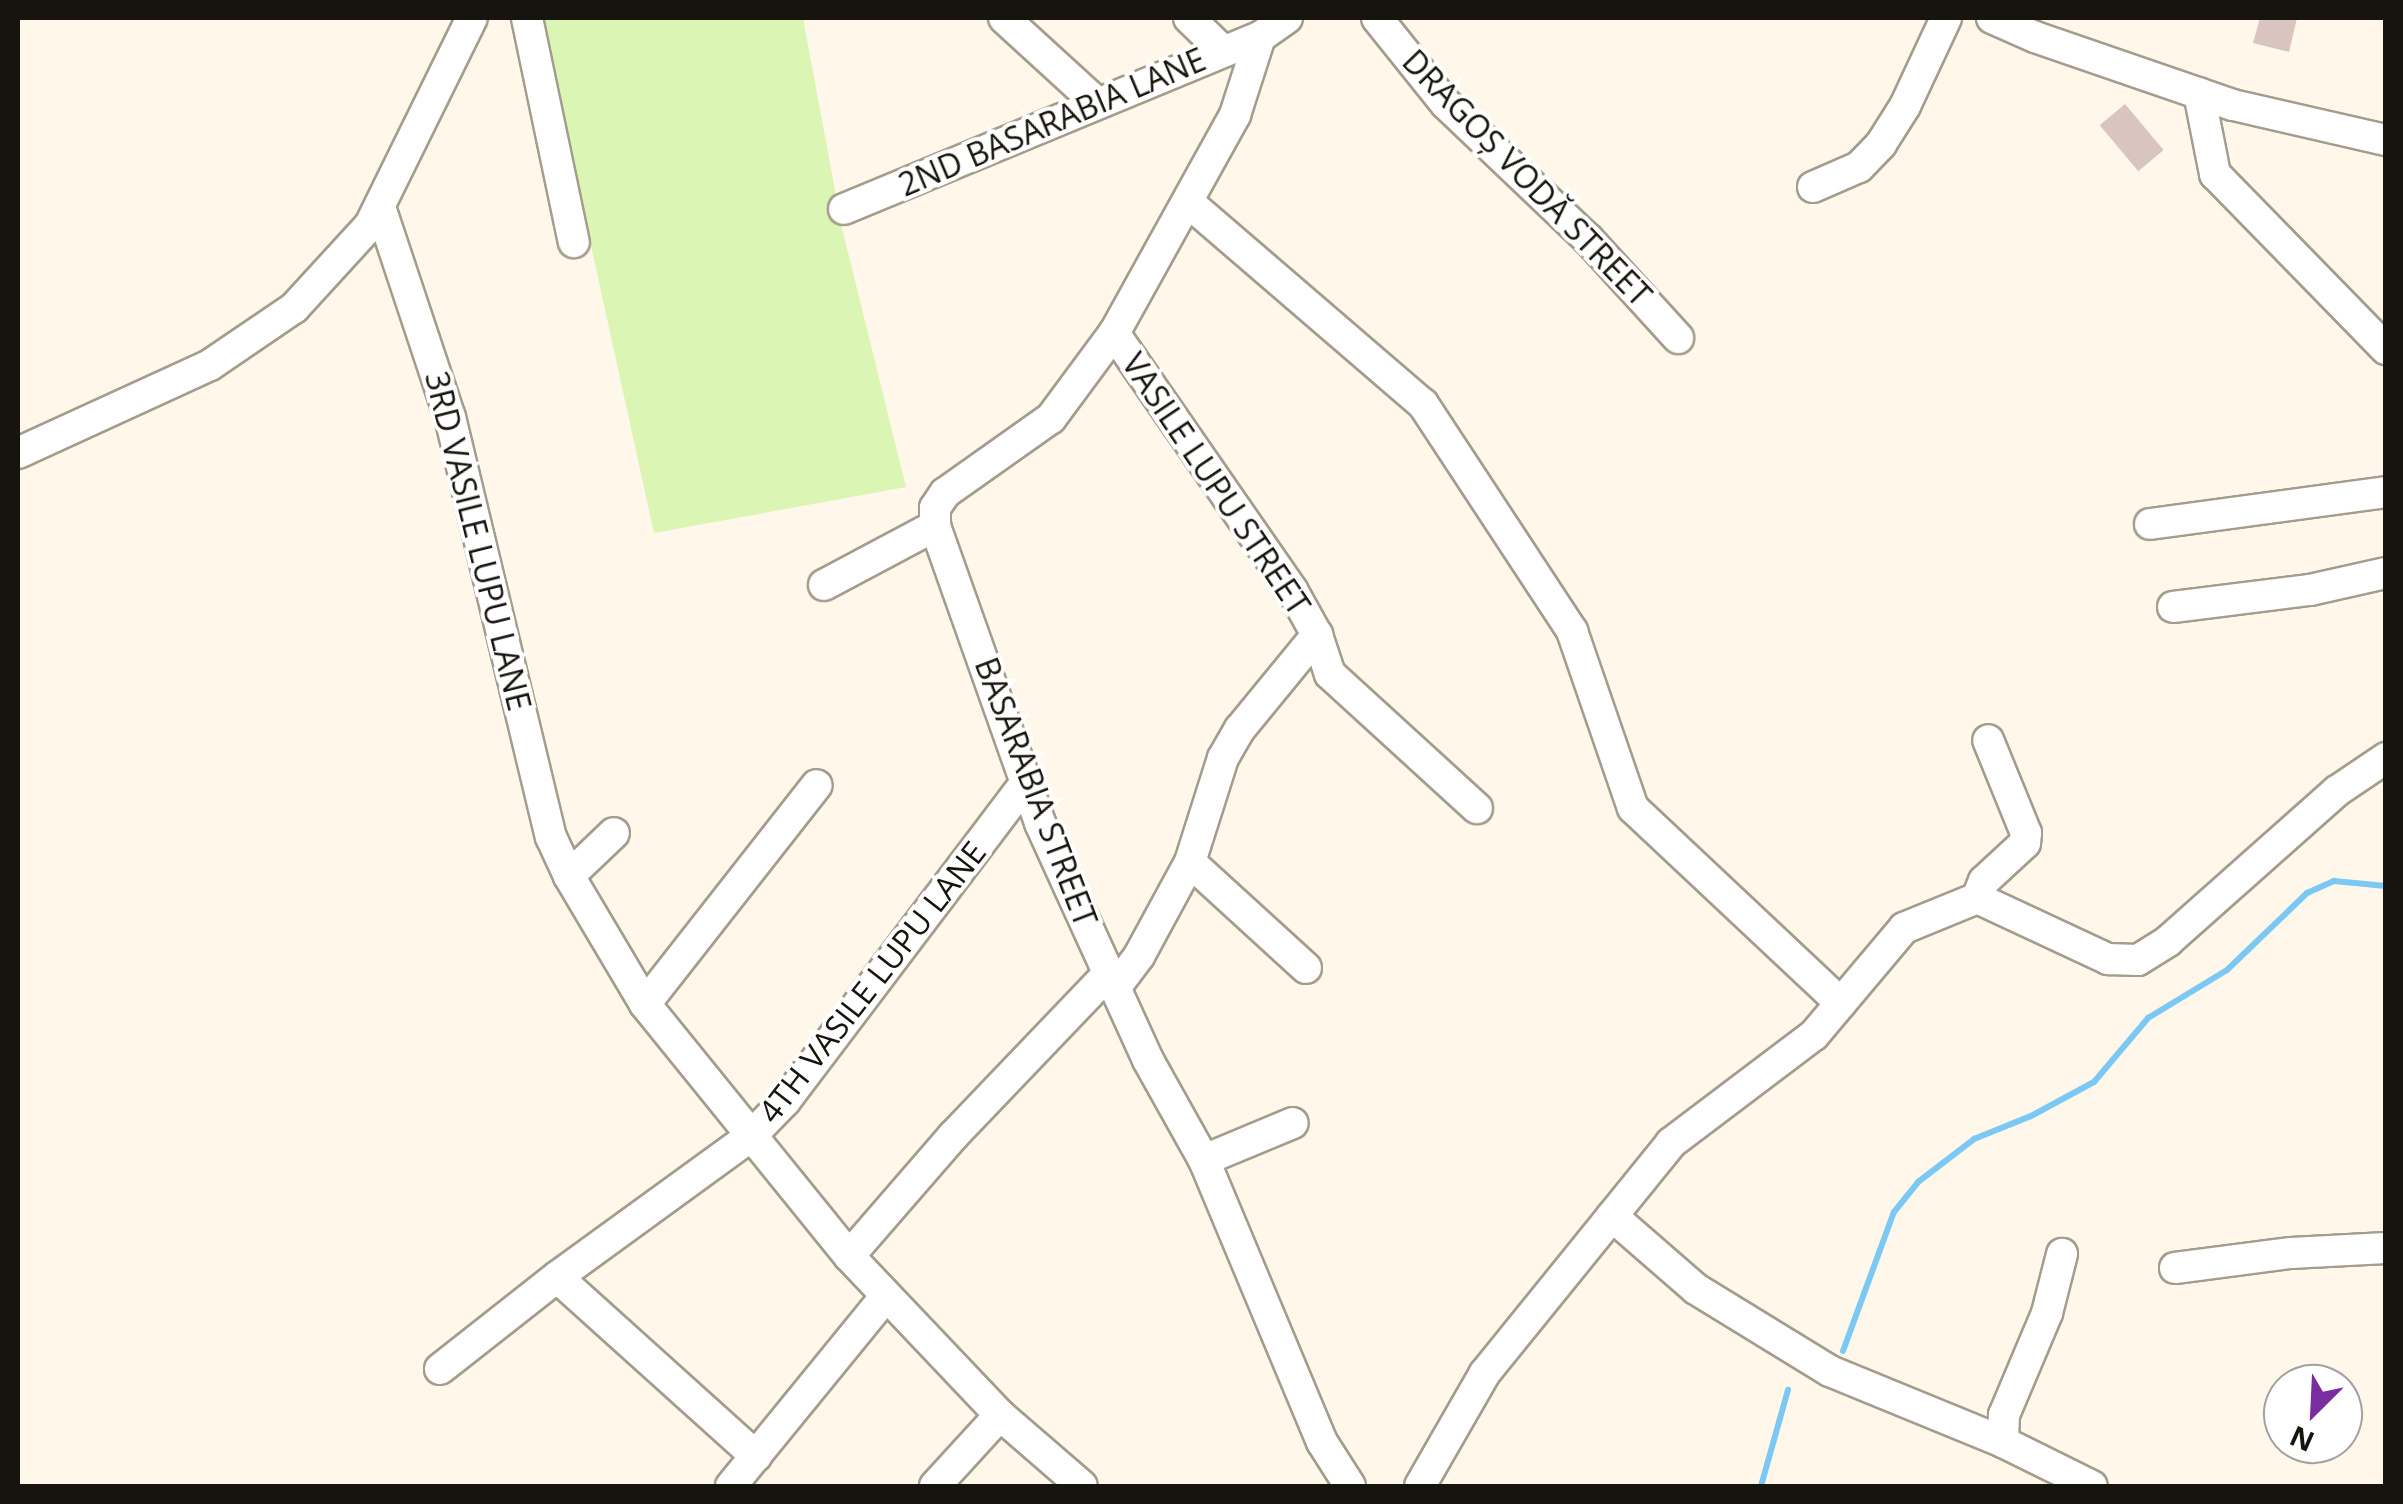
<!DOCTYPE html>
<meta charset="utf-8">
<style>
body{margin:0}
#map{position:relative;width:2403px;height:1504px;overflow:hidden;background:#fff8ea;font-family:"Open Sans",sans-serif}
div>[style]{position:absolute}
.green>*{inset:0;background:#daf5b4}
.stream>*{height:6px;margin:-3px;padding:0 3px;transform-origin:3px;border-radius:3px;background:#7bc8f5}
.building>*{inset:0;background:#dac4bf;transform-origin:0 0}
.roads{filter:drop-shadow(2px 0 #a49c8c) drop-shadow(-2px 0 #a49c8c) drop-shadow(0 2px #a49c8c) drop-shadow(0 -2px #a49c8c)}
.minor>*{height:30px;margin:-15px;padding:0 15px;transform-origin:15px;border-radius:15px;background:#fff}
span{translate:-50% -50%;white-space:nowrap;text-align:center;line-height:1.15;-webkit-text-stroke:8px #fff;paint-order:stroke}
.street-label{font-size:32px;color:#17140e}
.frame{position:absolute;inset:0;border:20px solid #17140e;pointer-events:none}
.north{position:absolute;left:2263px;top:1364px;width:100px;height:100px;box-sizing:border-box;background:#fff;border:2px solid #a2a19f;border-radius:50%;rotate:204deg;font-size:28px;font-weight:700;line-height:40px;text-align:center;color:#17140e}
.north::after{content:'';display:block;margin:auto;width:35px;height:45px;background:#7a2d9f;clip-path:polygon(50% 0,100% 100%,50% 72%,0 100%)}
</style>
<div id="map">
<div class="green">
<div style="clip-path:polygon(541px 18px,803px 18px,842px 228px,906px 487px,654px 533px)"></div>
</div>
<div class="stream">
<div style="left:1843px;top:1351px;width:148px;rotate:-69.9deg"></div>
<div style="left:1894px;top:1212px;width:38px;rotate:-51deg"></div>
<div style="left:1918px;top:1182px;width:71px;rotate:-37.5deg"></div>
<div style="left:1974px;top:1139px;width:61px;rotate:-22deg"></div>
<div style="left:2031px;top:1116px;width:72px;rotate:-28.4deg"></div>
<div style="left:2094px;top:1082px;width:84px;rotate:-49.8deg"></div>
<div style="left:2148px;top:1018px;width:92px;rotate:-31.3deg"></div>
<div style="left:2227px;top:970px;width:111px;rotate:-43.9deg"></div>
<div style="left:2307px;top:893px;width:30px;rotate:-24deg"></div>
<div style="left:2334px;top:881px;width:52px;rotate:5.5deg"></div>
<div style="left:1761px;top:1486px;width:100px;rotate:-74.3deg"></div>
</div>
<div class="building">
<div style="clip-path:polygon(2260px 18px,2297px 18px,2289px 52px,2253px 43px)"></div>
<div style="left:2125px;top:104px;width:60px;height:33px;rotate:50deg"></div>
</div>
<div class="roads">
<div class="minor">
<div style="left:527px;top:18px;width:229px;rotate:78.2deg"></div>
<div style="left:1004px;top:18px;width:123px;rotate:42.4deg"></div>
<div style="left:1189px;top:18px;width:47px;rotate:44.1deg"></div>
<div style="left:1287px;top:18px;width:33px;rotate:145deg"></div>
<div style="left:1260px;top:37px;width:82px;rotate:107.8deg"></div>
<div style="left:1235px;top:115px;width:249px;rotate:119deg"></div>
<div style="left:1114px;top:333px;width:106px;rotate:126.5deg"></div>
<div style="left:1051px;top:418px;width:130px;rotate:144.7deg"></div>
<div style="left:945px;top:493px;width:18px;rotate:124deg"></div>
<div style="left:935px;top:508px;width:18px;rotate:90deg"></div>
<div style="left:935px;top:526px;width:315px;rotate:70.5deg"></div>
<div style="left:1040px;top:823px;width:260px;rotate:65.5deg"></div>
<div style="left:1148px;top:1060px;width:115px;rotate:60.8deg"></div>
<div style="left:1204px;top:1160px;width:306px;rotate:67.3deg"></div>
<div style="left:1322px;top:1442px;width:52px;rotate:57.5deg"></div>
<div style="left:1377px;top:18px;width:110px;rotate:51.3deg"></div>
<div style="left:1446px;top:104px;width:196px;rotate:43.6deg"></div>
<div style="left:1588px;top:239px;width:134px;rotate:47.7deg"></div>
<div style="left:1992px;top:18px;width:47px;rotate:23.8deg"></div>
<div style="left:2035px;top:37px;width:209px;rotate:19deg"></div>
<div style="left:2233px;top:105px;width:157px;rotate:12.9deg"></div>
<div style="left:2199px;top:93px;width:83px;rotate:78.8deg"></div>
<div style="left:2215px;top:174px;width:245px;rotate:45.7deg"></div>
<div style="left:1813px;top:187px;width:50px;rotate:-23.5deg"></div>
<div style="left:1859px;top:167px;width:32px;rotate:-46deg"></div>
<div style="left:1881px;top:144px;width:45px;rotate:-57.7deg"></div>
<div style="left:1905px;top:106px;width:97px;rotate:-65deg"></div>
<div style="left:1189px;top:203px;width:308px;rotate:40.7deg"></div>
<div style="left:1423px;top:404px;width:272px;rotate:56.7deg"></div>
<div style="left:1572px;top:631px;width:187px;rotate:71deg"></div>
<div style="left:1633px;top:808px;width:285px;rotate:43.2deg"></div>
<div style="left:380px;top:207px;width:221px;rotate:71.6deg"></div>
<div style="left:450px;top:417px;width:432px;rotate:76.5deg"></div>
<div style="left:551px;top:837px;width:43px;rotate:65.2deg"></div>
<div style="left:569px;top:876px;width:149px;rotate:59.3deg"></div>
<div style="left:645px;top:1004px;width:324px;rotate:51deg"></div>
<div style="left:849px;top:1256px;width:219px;rotate:46.5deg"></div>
<div style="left:1000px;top:1415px;width:108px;rotate:40.9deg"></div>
<div style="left:844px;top:209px;width:450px;rotate:-22.5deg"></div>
<div style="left:1114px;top:333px;width:313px;rotate:55.3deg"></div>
<div style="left:1292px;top:590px;width:51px;rotate:60.9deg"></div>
<div style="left:1317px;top:635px;width:41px;rotate:71.6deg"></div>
<div style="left:1330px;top:674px;width:199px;rotate:42.4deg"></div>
<div style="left:18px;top:453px;width:211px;rotate:-24.6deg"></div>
<div style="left:210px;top:365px;width:102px;rotate:-34.2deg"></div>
<div style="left:294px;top:308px;width:113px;rotate:-47.5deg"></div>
<div style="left:370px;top:225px;width:231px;rotate:-63.8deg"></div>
<div style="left:2150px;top:524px;width:238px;rotate:-7.7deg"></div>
<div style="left:824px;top:585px;width:126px;rotate:-28deg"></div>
<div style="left:2173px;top:607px;width:138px;rotate:-7.1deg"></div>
<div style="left:2310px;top:590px;width:78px;rotate:-12.6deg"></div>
<div style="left:1190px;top:862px;width:157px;rotate:42.4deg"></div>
<div style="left:569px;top:876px;width:62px;rotate:-43.7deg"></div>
<div style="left:1977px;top:898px;width:18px;rotate:-68deg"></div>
<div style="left:1984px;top:881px;width:56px;rotate:-42.8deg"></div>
<div style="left:2025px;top:843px;width:10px;rotate:-84deg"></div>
<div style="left:2026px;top:833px;width:100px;rotate:-112.2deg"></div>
<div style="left:1115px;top:988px;width:40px;rotate:-53deg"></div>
<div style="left:1139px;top:956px;width:107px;rotate:-61.5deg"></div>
<div style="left:1190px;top:862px;width:109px;rotate:-72.4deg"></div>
<div style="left:1223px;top:758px;width:34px;rotate:-60deg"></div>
<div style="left:1240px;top:729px;width:122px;rotate:-50.7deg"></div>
<div style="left:645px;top:1004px;width:278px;rotate:-51.9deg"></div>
<div style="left:1204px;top:1160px;width:96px;rotate:-22.6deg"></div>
<div style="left:1612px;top:1216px;width:111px;rotate:41deg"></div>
<div style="left:1696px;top:1289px;width:157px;rotate:31.5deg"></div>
<div style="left:1830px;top:1371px;width:187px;rotate:22.3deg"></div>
<div style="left:2003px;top:1442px;width:99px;rotate:26.3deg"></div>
<div style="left:849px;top:1256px;width:159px;rotate:-49.1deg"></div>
<div style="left:953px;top:1136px;width:226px;rotate:-46.3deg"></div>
<div style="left:2175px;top:1268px;width:117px;rotate:-7.4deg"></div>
<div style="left:2291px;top:1253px;width:95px;rotate:-3deg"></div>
<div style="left:557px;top:1277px;width:268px;rotate:42deg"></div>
<div style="left:440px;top:1369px;width:149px;rotate:-38.2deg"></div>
<div style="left:557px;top:1277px;width:240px;rotate:-36deg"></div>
<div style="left:751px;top:1136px;width:49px;rotate:-45.8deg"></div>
<div style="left:785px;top:1101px;width:403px;rotate:-52.9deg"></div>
<div style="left:2003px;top:1442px;width:27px;rotate:-88deg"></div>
<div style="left:2004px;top:1415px;width:111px;rotate:-67.1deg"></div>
<div style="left:2047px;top:1313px;width:61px;rotate:-75.7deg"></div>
<div style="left:731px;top:1486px;width:245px;rotate:-50.8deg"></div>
<div style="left:935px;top:1486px;width:96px;rotate:-47.5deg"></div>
<div style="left:1420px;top:1486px;width:130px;rotate:-60.1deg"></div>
<div style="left:1485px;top:1373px;width:296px;rotate:-51deg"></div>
<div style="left:1671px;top:1143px;width:179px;rotate:-37.1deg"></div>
<div style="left:1814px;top:1035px;width:140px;rotate:-49.9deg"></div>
<div style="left:1904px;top:928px;width:79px;rotate:-22.3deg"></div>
<div style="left:1977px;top:898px;width:145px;rotate:25deg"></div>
<div style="left:2108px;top:959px;width:30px;rotate:2deg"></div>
<div style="left:2138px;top:960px;width:36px;rotate:-32deg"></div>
<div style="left:2168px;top:941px;width:226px;rotate:-41.6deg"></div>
<div style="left:2337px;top:791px;width:59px;rotate:-34deg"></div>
</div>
</div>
<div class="street-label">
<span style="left:1052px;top:122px;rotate:-23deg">2ND BASARABIA LANE</span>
<span style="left:1527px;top:178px;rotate:46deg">DRAGOȘ VODĂ STREET</span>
<span style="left:1216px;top:484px;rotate:56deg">VASILE LUPU STREET</span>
<span style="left:478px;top:541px;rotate:76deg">3RD VASILE LUPU LANE</span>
<span style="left:1036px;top:792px;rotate:69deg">BASARABIA STREET</span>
<span style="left:872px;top:982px;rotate:-52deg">4TH VASILE LUPU LANE</span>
</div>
<div class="frame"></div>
<div class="north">N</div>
</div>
